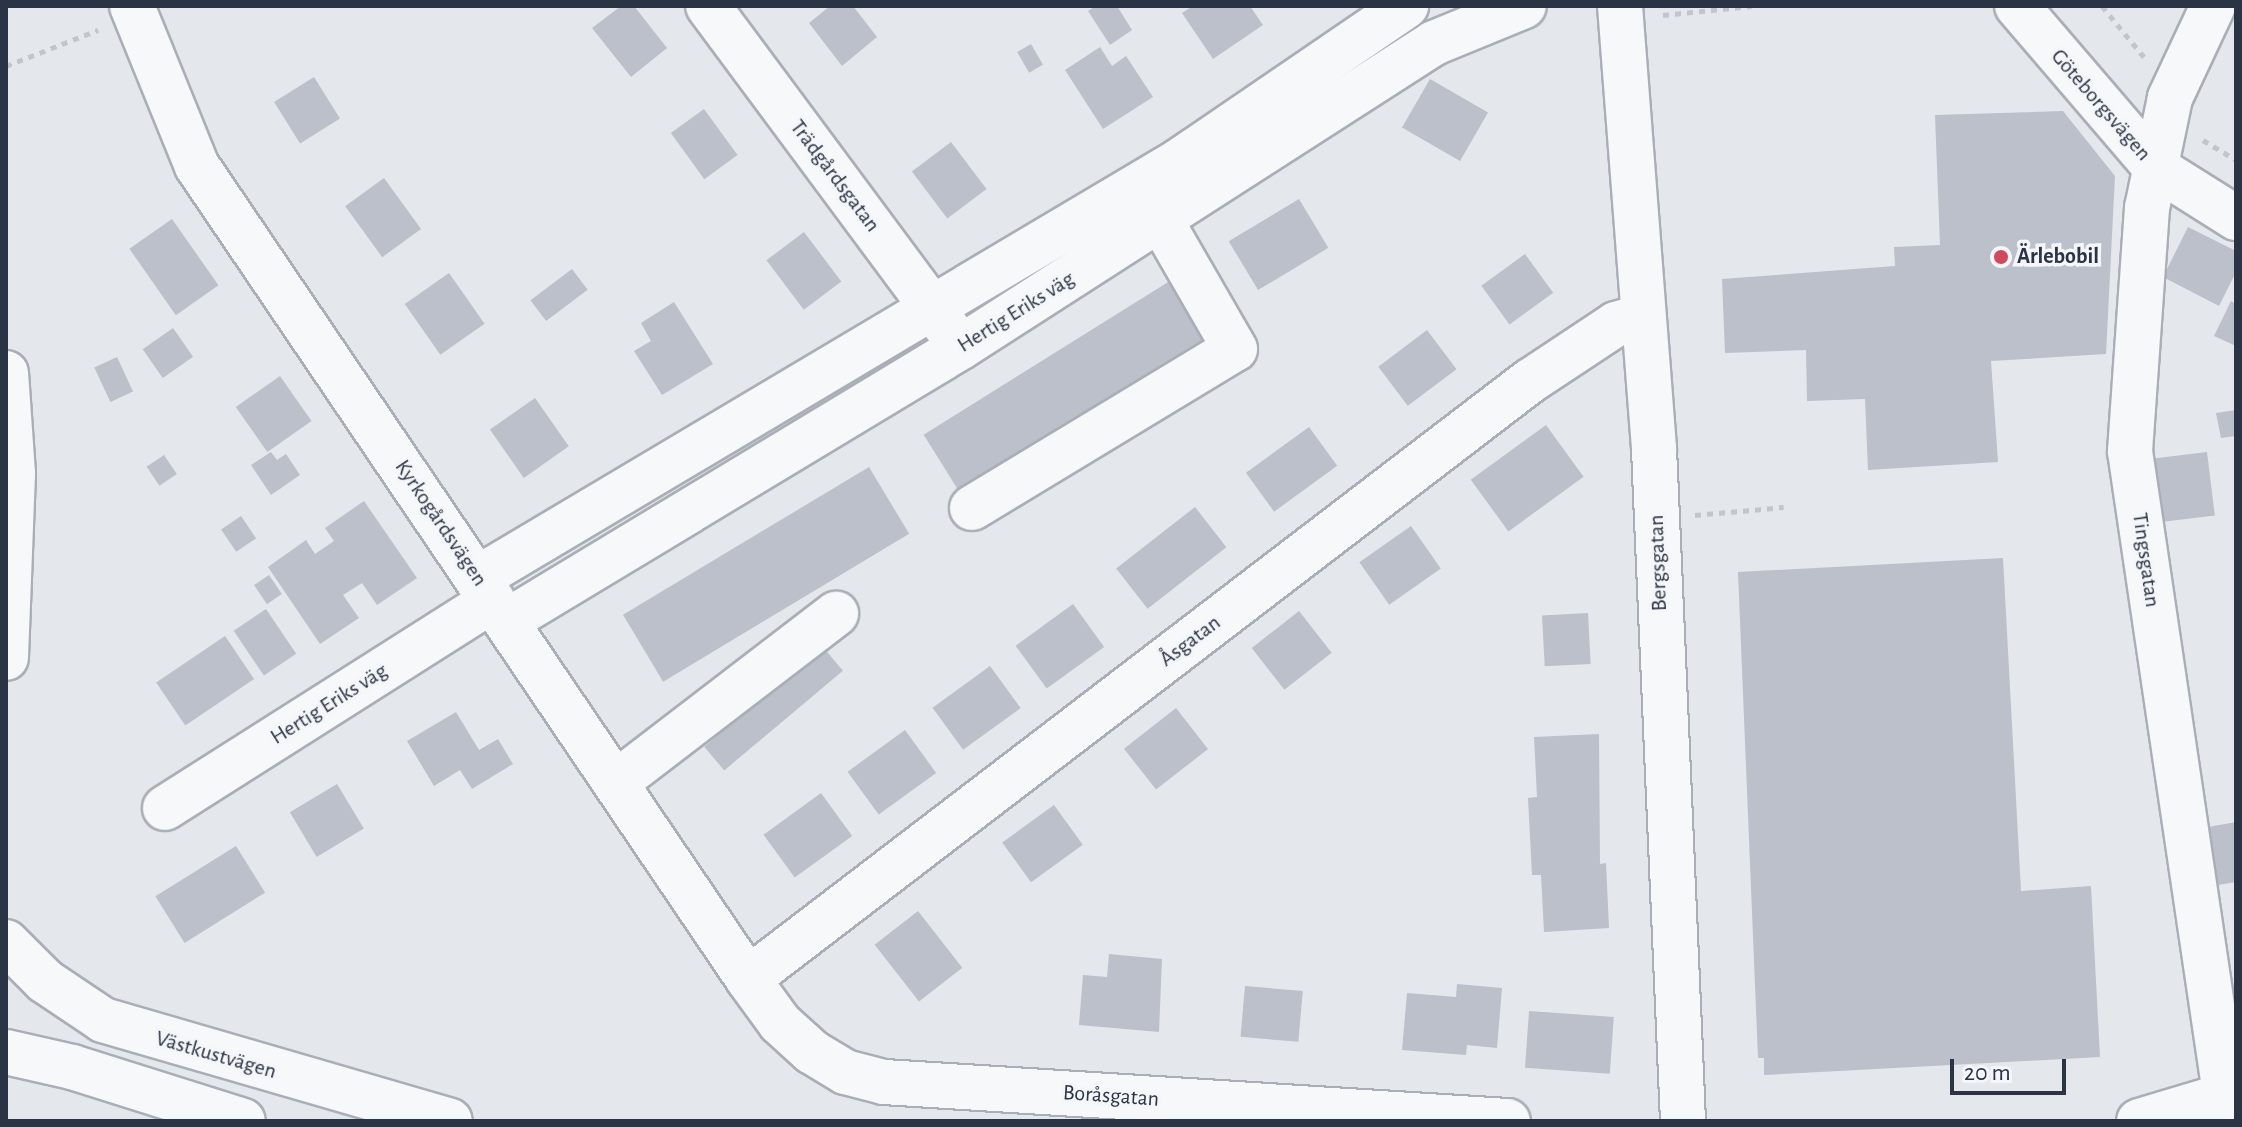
<!DOCTYPE html>
<meta charset="utf-8">
<style>
body{margin:0}
#map{position:relative;width:2242px;height:1127px;overflow:hidden;background:#e4e7ec;font-family:"Alegreya Sans",sans-serif}
div>[style]{position:absolute}
.building>*{inset:0;background:#bbc0ca;transform-origin:0 0}
.path>*{height:5px;margin-top:-2.5px;transform-origin:0;background:repeating-linear-gradient(90deg,#c2c5cb 0 6px,transparent 0 12px)}
.roads{filter:drop-shadow(2px 0 #a9aeb7) drop-shadow(-2px 0 #a9aeb7) drop-shadow(0 2px #a9aeb7) drop-shadow(0 -2px #a9aeb7)}
.minor>*{height:44px;margin:-22px;padding:0 22px;transform-origin:22px;border-radius:22px;background:#f7f8fa}
.dots>*{width:22px;height:22px;translate:-50% -50%;box-sizing:border-box;border:4px solid #f4f6f9;border-radius:50%}
span{translate:-50% -50%;white-space:nowrap;text-align:center;line-height:1.15;-webkit-text-stroke:7px #f4f6f9;paint-order:stroke}
.street-label{font-size:22px;color:#2b3445}
.poi-label{font-size:22px;color:#2b3445;font-weight:700}
.left{translate:0 -50%;text-align:left}
.frame{position:absolute;inset:0;border:8px solid #2b3445;pointer-events:none}
.scale{position:absolute;left:1950px;top:1059px;width:116px;height:36px;box-sizing:border-box;border:4px solid #2b3445;border-top:0;padding-left:10px;font-size:24px;line-height:28px;white-space:nowrap;color:#2b3445;-webkit-text-stroke:6px #f4f6f9;paint-order:stroke}
</style>
<div id="map">
<div class="building">
<div style="clip-path:polygon(621px 6px,634px 6px,667px 48px,631px 77px,592px 28px)"></div>
<div style="clip-path:polygon(830px 6px,853px 6px,877px 37px,842px 66px,809px 23px)"></div>
<div style="clip-path:polygon(1096px 6px,1117px 6px,1132px 30px,1110px 45px,1088px 11px)"></div>
<div style="clip-path:polygon(1193px 6px,1250px 6px,1263px 25px,1213px 59px,1182px 13px)"></div>
<div style="left:1031px;top:44px;width:24px;height:16px;rotate:60deg"></div>
<div style="clip-path:polygon(1100px 47px,1112px 66px,1126px 56px,1153px 97px,1103px 129px,1065px 70px)"></div>
<div style="left:314px;top:77px;width:49px;height:47px;rotate:58deg"></div>
<div style="left:1430px;top:79px;width:67px;height:56px;rotate:30deg"></div>
<div style="left:704px;top:109px;width:57px;height:41px;rotate:54deg"></div>
<div style="clip-path:polygon(2063px 111px,2115px 176px,2106px 354px,1991px 361px,1998px 462px,1868px 470px,1865px 399px,1807px 401px,1806px 350px,1725px 353px,1722px 279px,1895px 266px,1894px 247px,1940px 245px,1935px 115px)"></div>
<div style="left:951px;top:142px;width:59px;height:49px;rotate:53deg"></div>
<div style="left:384px;top:178px;width:63px;height:48px;rotate:54deg"></div>
<div style="left:1299px;top:199px;width:57px;height:82px;rotate:59deg"></div>
<div style="left:172px;top:219px;width:81px;height:52px;rotate:55deg"></div>
<div style="clip-path:polygon(2188px 227px,2236px 251px,2236px 272px,2219px 306px,2163px 277px)"></div>
<div style="left:804px;top:232px;width:62px;height:47px;rotate:53deg"></div>
<div style="left:1525px;top:254px;width:48px;height:54px;rotate:54deg"></div>
<div style="left:572px;top:269px;width:26px;height:52px;rotate:53deg"></div>
<div style="left:449px;top:273px;width:62px;height:54px;rotate:55deg"></div>
<div style="left:1173px;top:279px;width:83px;height:294px;rotate:58deg"></div>
<div style="clip-path:polygon(2231px 301px,2236px 304px,2236px 346px,2214px 336px)"></div>
<div style="clip-path:polygon(674px 302px,713px 364px,662px 395px,634px 351px,651px 341px,641px 323px)"></div>
<div style="left:173px;top:328px;width:35px;height:37px;rotate:55deg"></div>
<div style="left:1427px;top:330px;width:49px;height:61px;rotate:53deg"></div>
<div style="left:117px;top:357px;width:38px;height:25px;rotate:65deg"></div>
<div style="left:280px;top:376px;width:55px;height:54px;rotate:55deg"></div>
<div style="left:535px;top:398px;width:59px;height:55px;rotate:55deg"></div>
<div style="clip-path:polygon(2236px 410px,2236px 436px,2221px 438px,2216px 413px)"></div>
<div style="left:1546px;top:425px;width:64px;height:93px;rotate:54deg"></div>
<div style="left:1309px;top:427px;width:48px;height:78px;rotate:54deg"></div>
<div style="clip-path:polygon(271px 452px,277px 460px,286px 454px,300px 475px,271px 495px,251px 465px)"></div>
<div style="left:2207px;top:452px;width:64px;height:54px;rotate:83deg"></div>
<div style="left:164px;top:455px;width:23px;height:21px;rotate:56deg"></div>
<div style="left:869px;top:467px;width:78px;height:287px;rotate:59deg"></div>
<div style="clip-path:polygon(364px 501px,417px 578px,377px 605px,362px 583px,343px 595px,359px 618px,320px 644px,268px 567px,306px 540px,315px 554px,334px 541px,325px 528px)"></div>
<div style="left:1195px;top:507px;width:51px;height:100px;rotate:52deg"></div>
<div style="left:241px;top:516px;width:27px;height:24px;rotate:56deg"></div>
<div style="left:1411px;top:526px;width:52px;height:63px;rotate:55deg"></div>
<div style="clip-path:polygon(2003px 558px,2021px 891px,2091px 886px,2100px 1057px,1764px 1075px,1764px 1058px,1758px 1058px,1738px 572px)"></div>
<div style="left:269px;top:575px;width:23px;height:18px;rotate:56deg"></div>
<div style="left:1073px;top:604px;width:53px;height:71px;rotate:54deg"></div>
<div style="left:266px;top:609px;width:54px;height:39px;rotate:56deg"></div>
<div style="left:1299px;top:611px;width:53px;height:60px;rotate:52deg"></div>
<div style="left:1588px;top:613px;width:51px;height:46px;rotate:87deg"></div>
<div style="left:225px;top:636px;width:52px;height:83px;rotate:56deg"></div>
<div style="left:823px;top:647px;width:31px;height:155px;rotate:50deg"></div>
<div style="left:990px;top:666px;width:52px;height:71px;rotate:54deg"></div>
<div style="left:1176px;top:708px;width:52px;height:66px;rotate:52deg"></div>
<div style="clip-path:polygon(456px 712px,479px 750px,498px 739px,513px 764px,472px 789px,460px 770px,434px 786px,407px 741px)"></div>
<div style="left:905px;top:730px;width:53px;height:71px;rotate:54deg"></div>
<div style="clip-path:polygon(1599px 734px,1600px 864px,1606px 863px,1609px 928px,1544px 932px,1541px 875px,1532px 875px,1528px 798px,1537px 797px,1534px 737px)"></div>
<div style="left:337px;top:784px;width:52px;height:55px;rotate:59deg"></div>
<div style="left:821px;top:793px;width:53px;height:71px;rotate:54deg"></div>
<div style="left:1054px;top:805px;width:49px;height:64px;rotate:54deg"></div>
<div style="clip-path:polygon(2236px 822px,2236px 882px,2218px 885px,2208px 827px)"></div>
<div style="left:236px;top:846px;width:55px;height:95px;rotate:58deg"></div>
<div style="left:918px;top:911px;width:72px;height:55px;rotate:52deg"></div>
<div style="clip-path:polygon(1109px 954px,1162px 959px,1159px 1032px,1079px 1025px,1083px 975px,1107px 977px)"></div>
<div style="clip-path:polygon(1457px 984px,1502px 988px,1497px 1048px,1467px 1045px,1466px 1055px,1402px 1050px,1407px 993px,1456px 997px)"></div>
<div style="left:1245px;top:986px;width:58px;height:51px;rotate:5deg"></div>
<div style="left:1529px;top:1011px;width:85px;height:57px;rotate:4deg"></div>
</div>
<div class="path">
<div style="left:2102px;top:6px;width:66px;rotate:50.5deg"></div>
<div style="left:1663px;top:15px;width:89px;rotate:-5.8deg"></div>
<div style="left:6px;top:66px;width:99px;rotate:-21.4deg"></div>
<div style="left:2203px;top:140px;width:39px;rotate:31deg"></div>
<div style="left:1695px;top:515px;width:89px;rotate:-5.1deg"></div>
</div>
<div class="roads">
<div class="minor">
<div style="left:132px;top:6px;width:173px;rotate:67.9deg"></div>
<div style="left:197px;top:166px;width:982px;rotate:55.87deg"></div>
<div style="left:748px;top:979px;width:54px;rotate:54deg"></div>
<div style="left:780px;top:1023px;width:43px;rotate:42.2deg"></div>
<div style="left:812px;top:1052px;width:39px;rotate:31deg"></div>
<div style="left:845px;top:1072px;width:40px;rotate:14.4deg"></div>
<div style="left:884px;top:1082px;width:625px;rotate:3.58deg"></div>
<div style="left:708px;top:6px;width:410px;rotate:53.4deg"></div>
<div style="left:1620px;top:6px;width:444px;rotate:85.6deg"></div>
<div style="left:1654px;top:449px;width:673px;rotate:87.53deg"></div>
<div style="left:2017px;top:6px;width:212px;rotate:49.4deg"></div>
<div style="left:2155px;top:167px;width:96px;rotate:32.2deg"></div>
<div style="left:2213px;top:6px;width:102px;rotate:115.1deg"></div>
<div style="left:2170px;top:98px;width:112px;rotate:101.8deg"></div>
<div style="left:2147px;top:208px;width:244px;rotate:94deg"></div>
<div style="left:2130px;top:451px;width:677px;rotate:81.59deg"></div>
<div style="left:6px;top:373px;width:101px;rotate:86deg"></div>
<div style="left:13px;top:474px;width:184px;rotate:92.2deg"></div>
<div style="left:972px;top:508px;width:307px;rotate:-31.2deg"></div>
<div style="left:1235px;top:349px;width:148px;rotate:-120deg"></div>
<div style="left:478px;top:578px;width:816px;rotate:-30.75deg"></div>
<div style="left:1179px;top:161px;width:275px;rotate:-34.3deg"></div>
<div style="left:507px;top:621px;width:530px;rotate:-31.11deg"></div>
<div style="left:961px;top:347px;width:562px;rotate:-32.73deg"></div>
<div style="left:1434px;top:43px;width:97px;rotate:-22.3deg"></div>
<div style="left:618px;top:781px;width:275px;rotate:-37.5deg"></div>
<div style="left:165px;top:808px;width:388px;rotate:-32.4deg"></div>
<div style="left:6px;top:942px;width:55px;rotate:45deg"></div>
<div style="left:45px;top:981px;width:70px;rotate:33.9deg"></div>
<div style="left:103px;top:1020px;width:361px;rotate:16.2deg"></div>
<div style="left:748px;top:979px;width:984px;rotate:-37.41deg"></div>
<div style="left:1530px;top:381px;width:103px;rotate:-33.5deg"></div>
<div style="left:1616px;top:324px;width:25px;rotate:-16deg"></div>
<div style="left:6px;top:1052px;width:68px;rotate:12.8deg"></div>
<div style="left:72px;top:1067px;width:179px;rotate:17.5deg"></div>
<div style="left:2139px;top:1121px;width:101px;rotate:-16.6deg"></div>
</div>
</div>
<div class="dots">
<div style="left:2001px;top:257px;background:#d1495b"></div>
</div>
<div class="street-label">
<span style="left:2101px;top:105px;rotate:49deg">Göteborgsvägen</span>
<span style="left:835px;top:176px;rotate:53deg">Trädgårdsgatan</span>
<span style="left:1016px;top:312px;rotate:-32deg">Hertig Eriks väg</span>
<span style="left:441px;top:523px;rotate:56deg">Kyrkogårdsvägen</span>
<span style="left:2146px;top:560px;rotate:82deg">Tingsgatan</span>
<span style="left:1658px;top:563px;rotate:-92deg">Bergsgatan</span>
<span style="left:1190px;top:641px;rotate:-37deg">Åsgatan</span>
<span style="left:329px;top:704px;rotate:-32deg">Hertig Eriks väg</span>
<span style="left:216px;top:1055px;rotate:16deg">Västkustvägen</span>
<span style="left:1111px;top:1096px;rotate:4deg">Boråsgatan</span>
</div>
<div class="poi-label">
<span class="left" style="left:2017px;top:257px">Ärlebobil</span>
</div>
<div class="frame"></div>
<div class="scale">20 m</div>
</div>
